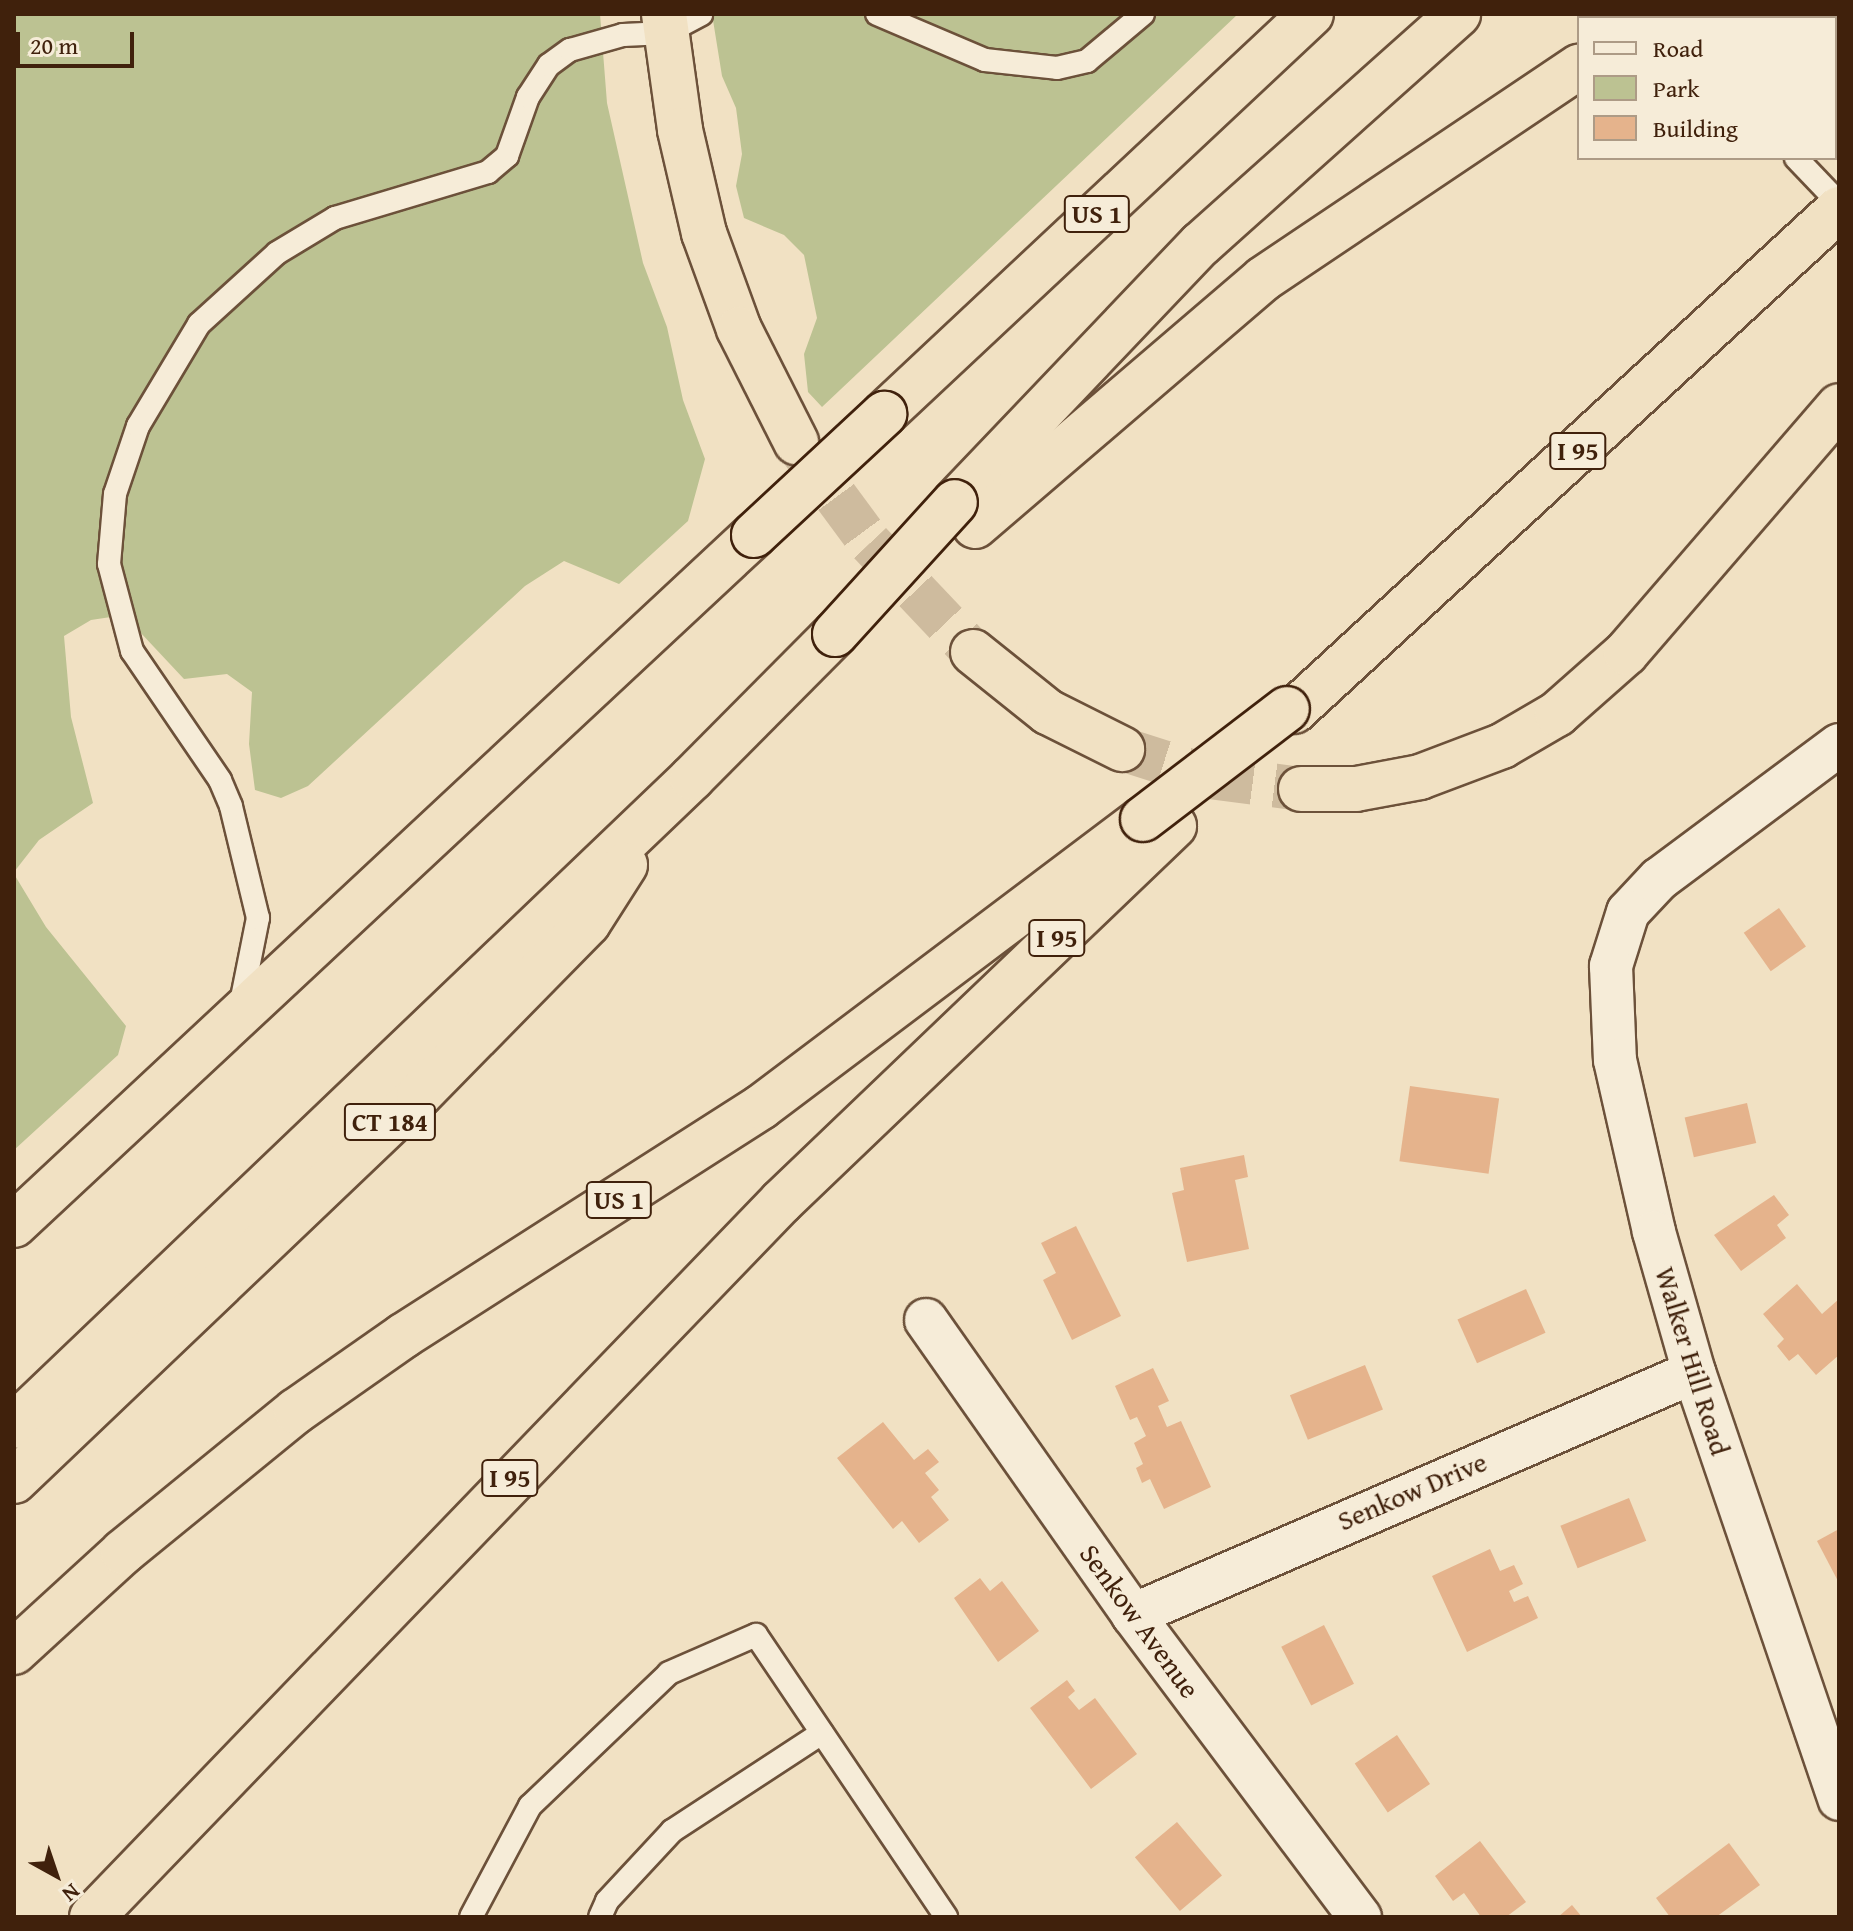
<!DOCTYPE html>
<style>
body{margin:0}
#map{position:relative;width:1853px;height:1931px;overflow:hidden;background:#f1e1c3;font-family:"Gentium Book Plus",serif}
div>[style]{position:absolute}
.green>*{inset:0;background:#bcc292}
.building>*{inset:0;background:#e5b38c;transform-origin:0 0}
.motorway-tunnel>*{height:44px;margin-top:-22px;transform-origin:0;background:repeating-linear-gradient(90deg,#cebb9e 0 44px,transparent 0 66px)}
.roads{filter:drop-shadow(2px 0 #6c513a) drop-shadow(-2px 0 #6c513a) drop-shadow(0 2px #6c513a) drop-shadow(0 -2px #6c513a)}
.service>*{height:22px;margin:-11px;padding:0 11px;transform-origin:11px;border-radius:11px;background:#f6ecd8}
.minor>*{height:42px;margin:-21px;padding:0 21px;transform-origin:21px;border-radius:21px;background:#f6ecd8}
.motorway>*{height:44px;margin:-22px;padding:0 22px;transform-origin:22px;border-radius:22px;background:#f1e1c3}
.bridges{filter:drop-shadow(2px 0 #40210c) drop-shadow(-2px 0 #40210c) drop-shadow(0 2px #40210c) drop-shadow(0 -2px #40210c)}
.motorway-bridge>*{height:44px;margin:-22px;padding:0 22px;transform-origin:22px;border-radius:22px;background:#f1e1c3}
span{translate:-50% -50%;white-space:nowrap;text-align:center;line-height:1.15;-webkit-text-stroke:6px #f6ecd8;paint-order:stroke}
.shield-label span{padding:2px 6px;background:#f6ecd8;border:2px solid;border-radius:6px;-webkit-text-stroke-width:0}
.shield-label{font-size:26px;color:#40210c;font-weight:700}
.street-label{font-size:28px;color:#40210c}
.frame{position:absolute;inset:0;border:16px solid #40210c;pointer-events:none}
.legend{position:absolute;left:1577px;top:16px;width:260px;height:144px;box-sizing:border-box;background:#f6ecd8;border:2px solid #ad9b86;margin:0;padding:10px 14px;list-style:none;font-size:24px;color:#40210c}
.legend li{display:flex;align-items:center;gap:16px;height:40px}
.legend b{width:40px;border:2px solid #ad9b86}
.north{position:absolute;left:16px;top:1835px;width:80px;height:80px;-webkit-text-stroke:6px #f6ecd8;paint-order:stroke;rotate:140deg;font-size:22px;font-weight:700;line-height:32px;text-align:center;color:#40210c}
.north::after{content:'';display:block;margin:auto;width:28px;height:36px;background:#40210c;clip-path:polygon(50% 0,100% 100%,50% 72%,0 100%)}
.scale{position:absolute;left:16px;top:32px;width:118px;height:36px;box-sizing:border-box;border:4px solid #40210c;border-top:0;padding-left:10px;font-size:24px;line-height:28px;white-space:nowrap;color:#40210c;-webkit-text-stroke:6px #f6ecd8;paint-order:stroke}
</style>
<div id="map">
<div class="green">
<div style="clip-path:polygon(14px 14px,600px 14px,607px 103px,643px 263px,667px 327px,683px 400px,705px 459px,688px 521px,619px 584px,564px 561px,525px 586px,308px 786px,281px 798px,255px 790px,249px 744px,252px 692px,227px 674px,184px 679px,124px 615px,91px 620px,64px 636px,71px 717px,93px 803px,39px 840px,14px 872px)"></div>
<div style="clip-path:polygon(712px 14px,1238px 14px,822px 407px,808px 392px,804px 354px,817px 318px,804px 255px,784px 235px,744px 218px,736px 186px,742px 154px,736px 108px,722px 76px)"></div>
<div style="clip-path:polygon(14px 874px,46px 927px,126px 1026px,118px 1055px,14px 1150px)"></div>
</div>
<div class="building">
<div style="left:1779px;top:908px;width:47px;height:43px;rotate:55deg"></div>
<div style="left:1410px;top:1086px;width:90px;height:76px;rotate:8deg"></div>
<div style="left:1747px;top:1103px;width:41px;height:64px;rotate:77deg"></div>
<div style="clip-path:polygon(1244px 1155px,1248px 1177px,1235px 1180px,1249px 1249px,1187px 1262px,1172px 1193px,1184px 1190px,1180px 1168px)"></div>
<div style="clip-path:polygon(1774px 1195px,1789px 1215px,1777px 1225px,1786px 1238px,1741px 1271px,1714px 1235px)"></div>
<div style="clip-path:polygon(1076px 1226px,1121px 1316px,1072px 1340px,1043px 1280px,1056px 1273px,1041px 1243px)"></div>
<div style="clip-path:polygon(1797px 1284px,1822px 1314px,1839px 1299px,1839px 1355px,1816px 1375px,1798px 1354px,1789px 1361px,1777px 1346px,1784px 1339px,1763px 1314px)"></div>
<div style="left:1526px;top:1289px;width:48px;height:75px;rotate:66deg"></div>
<div style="left:1365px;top:1365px;width:48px;height:81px;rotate:68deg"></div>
<div style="clip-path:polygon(1153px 1368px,1169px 1401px,1158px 1406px,1167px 1427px,1181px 1421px,1211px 1487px,1164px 1509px,1150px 1479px,1142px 1483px,1136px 1468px,1143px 1464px,1134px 1443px,1146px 1436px,1137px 1417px,1130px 1420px,1115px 1386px)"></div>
<div style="clip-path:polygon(883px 1422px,914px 1460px,928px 1449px,939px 1462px,925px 1473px,939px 1490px,931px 1497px,949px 1520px,919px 1543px,902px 1521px,893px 1529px,837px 1458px)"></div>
<div style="left:1629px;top:1498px;width:46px;height:74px;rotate:68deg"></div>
<div style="clip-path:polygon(1839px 1529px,1839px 1583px,1817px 1541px)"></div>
<div style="clip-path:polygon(1490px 1549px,1500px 1571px,1514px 1565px,1523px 1584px,1509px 1591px,1514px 1602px,1528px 1596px,1538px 1618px,1467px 1652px,1432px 1576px)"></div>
<div style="clip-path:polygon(980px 1578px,990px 1591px,1002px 1581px,1039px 1631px,998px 1662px,954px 1598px)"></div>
<div style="left:1324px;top:1625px;width:66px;height:48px;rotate:63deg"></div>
<div style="clip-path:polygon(1067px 1680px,1075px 1691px,1068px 1697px,1079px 1710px,1095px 1698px,1137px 1754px,1091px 1789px,1030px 1708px)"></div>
<div style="left:1397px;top:1735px;width:59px;height:51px;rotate:56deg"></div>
<div style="left:1177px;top:1822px;width:70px;height:55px;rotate:50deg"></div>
<div style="clip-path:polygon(1480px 1841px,1526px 1902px,1506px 1917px,1481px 1917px,1464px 1893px,1453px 1901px,1435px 1876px)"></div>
<div style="clip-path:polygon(1729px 1843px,1760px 1885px,1716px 1917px,1670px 1917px,1656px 1898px)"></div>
<div style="clip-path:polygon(1572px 1905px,1582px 1917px,1558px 1917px)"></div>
</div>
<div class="motorway-tunnel">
<div style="left:797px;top:444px;width:123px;rotate:53.6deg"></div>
<div style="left:870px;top:543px;width:150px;rotate:46.6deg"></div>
<div style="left:1122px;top:749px;width:91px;rotate:17.8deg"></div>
<div style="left:1209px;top:777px;width:93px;rotate:7.4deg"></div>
</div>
<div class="roads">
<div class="service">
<div style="left:877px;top:14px;width:117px;rotate:23.1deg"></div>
<div style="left:985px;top:60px;width:72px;rotate:6.3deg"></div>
<div style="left:1057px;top:68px;width:31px;rotate:-13deg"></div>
<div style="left:1087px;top:61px;width:73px;rotate:-40deg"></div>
<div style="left:1796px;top:158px;width:62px;rotate:46.3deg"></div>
<div style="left:241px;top:1003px;width:87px;rotate:-78.7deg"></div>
<div style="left:258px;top:918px;width:115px;rotate:-103.6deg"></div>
<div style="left:231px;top:806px;width:28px;rotate:-113deg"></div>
<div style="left:220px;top:780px;width:156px;rotate:-124.3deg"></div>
<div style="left:132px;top:651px;width:90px;rotate:-104.8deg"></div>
<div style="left:109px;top:564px;width:70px;rotate:-85.1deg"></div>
<div style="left:115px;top:494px;width:72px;rotate:-71.3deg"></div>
<div style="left:138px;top:426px;width:119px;rotate:-59.1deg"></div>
<div style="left:199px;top:324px;width:105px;rotate:-42.3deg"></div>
<div style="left:277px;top:253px;width:68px;rotate:-31.1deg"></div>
<div style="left:335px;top:218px;width:160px;rotate:-16.7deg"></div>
<div style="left:488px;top:172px;width:25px;rotate:-40deg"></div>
<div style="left:507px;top:156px;width:63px;rotate:-70.4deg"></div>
<div style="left:528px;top:97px;width:38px;rotate:-57deg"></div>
<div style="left:549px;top:65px;width:26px;rotate:-36deg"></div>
<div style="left:570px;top:50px;width:55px;rotate:-15.8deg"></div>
<div style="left:623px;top:35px;width:43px;rotate:-2.7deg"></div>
<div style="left:666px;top:33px;width:40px;rotate:-28deg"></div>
<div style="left:471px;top:1917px;width:126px;rotate:-62deg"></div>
<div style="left:530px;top:1806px;width:192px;rotate:-43.7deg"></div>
<div style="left:669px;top:1673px;width:95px;rotate:-23.6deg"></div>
<div style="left:756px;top:1635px;width:340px;rotate:56deg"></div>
<div style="left:600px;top:1917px;width:17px;rotate:-66deg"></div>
<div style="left:607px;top:1901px;width:96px;rotate:-47.1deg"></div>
<div style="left:672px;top:1831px;width:179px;rotate:-33.2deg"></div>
</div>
<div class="minor">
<div style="left:1839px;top:745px;width:224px;rotate:143.3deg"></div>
<div style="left:1659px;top:879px;width:45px;rotate:133.2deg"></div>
<div style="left:1628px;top:912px;width:57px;rotate:107.5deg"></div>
<div style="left:1611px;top:966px;width:94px;rotate:87.6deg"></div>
<div style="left:1615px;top:1060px;width:176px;rotate:77.2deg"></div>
<div style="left:1654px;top:1232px;width:146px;rotate:74.1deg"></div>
<div style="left:1694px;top:1372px;width:451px;rotate:71.2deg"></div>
<div style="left:926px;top:1320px;width:360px;rotate:54.9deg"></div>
<div style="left:1133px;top:1615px;width:378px;rotate:53.1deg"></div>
<div style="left:1133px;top:1615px;width:611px;rotate:-23.42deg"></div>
</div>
<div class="motorway">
<div style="left:664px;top:14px;width:117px;rotate:82.1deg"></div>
<div style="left:680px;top:130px;width:106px;rotate:76.9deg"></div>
<div style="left:704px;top:233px;width:102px;rotate:70deg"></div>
<div style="left:739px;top:329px;width:127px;rotate:63.2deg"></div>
<div style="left:1656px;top:18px;width:7px;rotate:-34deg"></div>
<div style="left:884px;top:414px;width:585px;rotate:-43.13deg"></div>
<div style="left:955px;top:502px;width:356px;rotate:-46.4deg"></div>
<div style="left:1201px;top:244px;width:345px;rotate:-41.8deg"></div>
<div style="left:975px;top:526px;width:379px;rotate:-40.6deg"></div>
<div style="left:1263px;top:279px;width:381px;rotate:-33.9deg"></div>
<div style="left:973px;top:652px;width:96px;rotate:38.7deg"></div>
<div style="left:1048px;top:712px;width:83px;rotate:26.6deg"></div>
<div style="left:1294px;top:711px;width:741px;rotate:-42.65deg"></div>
<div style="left:1301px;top:789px;width:55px"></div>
<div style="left:1356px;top:789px;width:65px;rotate:-10.6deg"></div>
<div style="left:1420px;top:777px;width:88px;rotate:-20.7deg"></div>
<div style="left:1502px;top:746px;width:64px;rotate:-30.2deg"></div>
<div style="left:1557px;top:714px;width:92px;rotate:-41.5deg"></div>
<div style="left:1626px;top:653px;width:326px;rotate:-49.2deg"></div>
<div style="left:14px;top:1225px;width:1012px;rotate:-43deg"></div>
<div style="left:14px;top:1426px;width:938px;rotate:-43.7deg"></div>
<div style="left:692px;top:778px;width:203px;rotate:-45.2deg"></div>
<div style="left:14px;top:1481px;width:559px;rotate:-43.62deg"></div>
<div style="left:419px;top:1095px;width:241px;rotate:-45.5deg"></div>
<div style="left:588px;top:923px;width:69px;rotate:-57.5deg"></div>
<div style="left:14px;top:1652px;width:148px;rotate:-42.5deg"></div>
<div style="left:123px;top:1552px;width:223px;rotate:-39.2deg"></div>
<div style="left:296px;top:1411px;width:131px;rotate:-35deg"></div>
<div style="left:403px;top:1336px;width:425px;rotate:-32.6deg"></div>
<div style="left:761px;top:1107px;width:478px;rotate:-37deg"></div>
<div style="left:92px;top:1917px;width:993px;rotate:-46.06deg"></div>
<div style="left:781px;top:1202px;width:544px;rotate:-43.73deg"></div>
</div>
</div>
<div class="bridges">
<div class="motorway-bridge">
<div style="left:754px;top:535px;width:178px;rotate:-42.9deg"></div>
<div style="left:835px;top:634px;width:178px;rotate:-47.7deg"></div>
<div style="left:1143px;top:819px;width:181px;rotate:-37.4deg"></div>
</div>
</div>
<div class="shield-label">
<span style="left:1097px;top:214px">US 1</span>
<span style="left:1578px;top:451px">I 95</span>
<span style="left:1057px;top:938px">I 95</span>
<span style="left:390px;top:1122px">CT 184</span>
<span style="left:619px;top:1200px">US 1</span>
<span style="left:510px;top:1478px">I 95</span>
</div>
<div class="street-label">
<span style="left:1693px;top:1361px;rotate:73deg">Walker Hill Road</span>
<span style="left:1412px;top:1491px;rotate:-23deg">Senkow Drive</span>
<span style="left:1140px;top:1621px;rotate:54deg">Senkow Avenue</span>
</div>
<div class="frame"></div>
<ul class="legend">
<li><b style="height:10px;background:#f6ecd8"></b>Road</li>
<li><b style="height:22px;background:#bcc292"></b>Park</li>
<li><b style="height:22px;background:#e5b38c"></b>Building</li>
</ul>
<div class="north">N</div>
<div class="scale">20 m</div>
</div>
